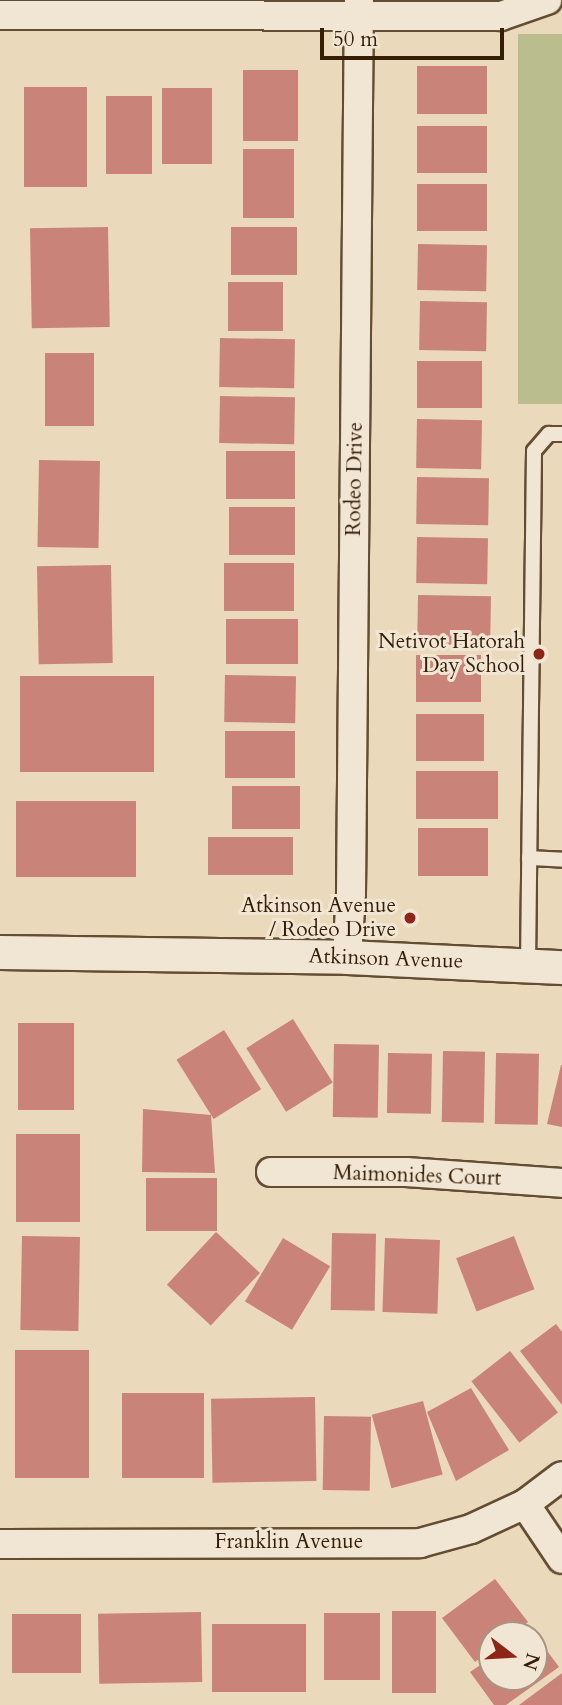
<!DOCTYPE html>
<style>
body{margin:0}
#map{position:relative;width:562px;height:1705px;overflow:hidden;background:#ead9bb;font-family:Cardo,serif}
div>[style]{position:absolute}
.green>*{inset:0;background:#babe8e;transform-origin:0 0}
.building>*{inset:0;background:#ca8379;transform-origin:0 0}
.roads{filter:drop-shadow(2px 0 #634d33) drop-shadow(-2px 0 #634d33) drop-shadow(0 2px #634d33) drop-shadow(0 -2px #634d33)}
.service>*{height:14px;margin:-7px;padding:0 7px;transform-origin:7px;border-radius:7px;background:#f1e6d3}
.minor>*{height:28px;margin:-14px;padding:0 14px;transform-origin:14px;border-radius:14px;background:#f1e6d3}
.tertiary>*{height:33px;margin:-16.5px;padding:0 16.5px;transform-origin:16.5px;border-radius:16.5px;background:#f1e6d3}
.dots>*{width:19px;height:19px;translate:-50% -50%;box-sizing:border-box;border:4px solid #f1e6d3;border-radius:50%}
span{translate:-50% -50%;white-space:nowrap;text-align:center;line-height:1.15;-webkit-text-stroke:6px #f1e6d3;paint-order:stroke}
.street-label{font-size:21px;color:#361e06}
.poi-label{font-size:21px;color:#361e06}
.right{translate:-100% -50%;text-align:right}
.north{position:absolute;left:478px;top:1621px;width:70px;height:70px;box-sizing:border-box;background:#f1e6d3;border:2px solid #a69681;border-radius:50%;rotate:107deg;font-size:19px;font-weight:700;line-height:28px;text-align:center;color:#361e06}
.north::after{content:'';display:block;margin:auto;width:24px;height:32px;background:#8f2418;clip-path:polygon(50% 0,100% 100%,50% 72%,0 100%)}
.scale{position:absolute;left:320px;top:28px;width:184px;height:32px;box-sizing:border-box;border:4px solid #361e06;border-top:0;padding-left:9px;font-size:21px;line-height:24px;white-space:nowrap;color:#361e06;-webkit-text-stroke:5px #f1e6d3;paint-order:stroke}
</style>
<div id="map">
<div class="green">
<div style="left:562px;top:34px;width:370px;height:44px;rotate:90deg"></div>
</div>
<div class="building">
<div style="left:487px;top:66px;width:48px;height:70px;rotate:90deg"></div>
<div style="left:243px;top:70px;width:55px;height:71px"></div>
<div style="left:24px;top:87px;width:63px;height:100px"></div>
<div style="left:162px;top:88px;width:50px;height:76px"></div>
<div style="left:106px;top:96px;width:46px;height:78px"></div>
<div style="left:417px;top:126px;width:70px;height:47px"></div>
<div style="left:294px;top:149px;width:69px;height:51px;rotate:90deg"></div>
<div style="left:417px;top:184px;width:70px;height:47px"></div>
<div style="left:108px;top:227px;width:100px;height:78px;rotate:89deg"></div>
<div style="left:231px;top:227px;width:66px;height:48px"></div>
<div style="left:418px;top:244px;width:69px;height:46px;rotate:1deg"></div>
<div style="left:228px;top:282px;width:55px;height:49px"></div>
<div style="left:420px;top:301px;width:67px;height:49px;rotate:1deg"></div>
<div style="left:220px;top:338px;width:75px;height:49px;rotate:1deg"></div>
<div style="left:45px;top:353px;width:49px;height:73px"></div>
<div style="left:417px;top:361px;width:65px;height:47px"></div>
<div style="left:220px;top:396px;width:75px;height:47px;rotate:1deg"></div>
<div style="left:417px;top:419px;width:65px;height:49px;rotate:1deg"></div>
<div style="left:226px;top:451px;width:69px;height:48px"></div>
<div style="left:39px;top:460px;width:61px;height:87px;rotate:1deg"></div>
<div style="left:417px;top:477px;width:72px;height:47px;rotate:1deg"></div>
<div style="left:229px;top:507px;width:66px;height:48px"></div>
<div style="left:417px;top:537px;width:71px;height:46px;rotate:1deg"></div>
<div style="left:224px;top:563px;width:70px;height:48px"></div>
<div style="left:111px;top:565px;width:98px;height:74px;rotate:89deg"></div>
<div style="left:418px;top:595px;width:73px;height:49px;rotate:1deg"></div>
<div style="left:226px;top:619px;width:72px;height:45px"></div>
<div style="left:416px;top:655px;width:65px;height:47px"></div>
<div style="left:225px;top:675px;width:71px;height:47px;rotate:1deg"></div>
<div style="left:20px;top:676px;width:134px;height:96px"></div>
<div style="left:416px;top:714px;width:68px;height:47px"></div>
<div style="left:225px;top:731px;width:70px;height:47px"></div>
<div style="left:416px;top:771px;width:82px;height:48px"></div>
<div style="left:232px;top:786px;width:68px;height:43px"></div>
<div style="left:136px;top:801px;width:76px;height:120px;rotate:90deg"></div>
<div style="left:418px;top:828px;width:70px;height:48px"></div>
<div style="left:293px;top:837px;width:38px;height:85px;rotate:90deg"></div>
<div style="left:293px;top:1019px;width:75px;height:55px;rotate:58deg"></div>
<div style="left:18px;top:1023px;width:56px;height:87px"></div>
<div style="left:224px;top:1030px;width:70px;height:56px;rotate:58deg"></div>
<div style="left:334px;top:1044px;width:45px;height:73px;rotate:1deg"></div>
<div style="left:443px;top:1051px;width:42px;height:71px;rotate:1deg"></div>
<div style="left:388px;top:1053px;width:44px;height:60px;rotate:1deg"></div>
<div style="left:496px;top:1053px;width:43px;height:71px;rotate:1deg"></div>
<div style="clip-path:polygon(561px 1065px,562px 1065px,562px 1127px,547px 1124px)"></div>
<div style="clip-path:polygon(143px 1109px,211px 1115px,215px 1173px,142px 1172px)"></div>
<div style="left:16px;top:1134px;width:64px;height:88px"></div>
<div style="left:146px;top:1178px;width:71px;height:53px"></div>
<div style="left:216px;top:1232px;width:60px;height:72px;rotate:43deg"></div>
<div style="left:332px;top:1233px;width:44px;height:77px;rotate:1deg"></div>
<div style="left:22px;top:1236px;width:58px;height:94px;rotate:1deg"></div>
<div style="left:514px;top:1236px;width:57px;height:62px;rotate:69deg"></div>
<div style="left:283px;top:1238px;width:55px;height:74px;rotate:31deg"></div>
<div style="left:385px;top:1238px;width:55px;height:74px;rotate:2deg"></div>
<div style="clip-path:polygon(556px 1324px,562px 1332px,562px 1405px,520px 1351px)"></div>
<div style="left:15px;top:1350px;width:74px;height:128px"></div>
<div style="left:510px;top:1351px;width:78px;height:49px;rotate:52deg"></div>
<div style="clip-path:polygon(471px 1388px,509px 1450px,456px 1481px,427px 1412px)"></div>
<div style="left:122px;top:1393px;width:82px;height:85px"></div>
<div style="left:315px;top:1397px;width:84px;height:104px;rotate:89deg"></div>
<div style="left:423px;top:1401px;width:76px;height:53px;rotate:75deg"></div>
<div style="left:324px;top:1416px;width:47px;height:74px;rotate:1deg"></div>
<div style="clip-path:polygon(495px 1579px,528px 1622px,511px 1635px,492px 1635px,492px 1649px,475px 1662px,442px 1618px)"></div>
<div style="left:392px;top:1611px;width:44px;height:82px"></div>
<div style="left:201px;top:1612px;width:70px;height:103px;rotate:89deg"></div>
<div style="left:324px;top:1613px;width:56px;height:67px"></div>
<div style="left:12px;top:1614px;width:69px;height:59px"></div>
<div style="left:306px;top:1624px;width:68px;height:94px;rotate:90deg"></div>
<div style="clip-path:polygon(531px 1629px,559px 1667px,506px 1705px,494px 1705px,470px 1672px,492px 1657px,492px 1677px,534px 1677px,534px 1635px,522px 1635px)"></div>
<div style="clip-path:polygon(562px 1673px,562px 1705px,519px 1705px)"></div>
</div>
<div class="roads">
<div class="service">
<div style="left:529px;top:858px;width:33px;rotate:3deg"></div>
<div style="left:528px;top:965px;width:514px;rotate:-89.33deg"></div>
<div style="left:534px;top:451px;width:23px;rotate:-49deg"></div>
<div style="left:549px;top:434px;width:13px"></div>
</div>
<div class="minor">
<div style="left:0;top:15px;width:501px;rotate:0.11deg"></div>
<div style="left:501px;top:16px;width:49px;rotate:-19.2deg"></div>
<div style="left:347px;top:957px;width:63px;rotate:-86.4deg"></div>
<div style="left:351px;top:894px;width:894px;rotate:-89.49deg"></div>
<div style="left:271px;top:1172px;width:135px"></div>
<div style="left:406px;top:1172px;width:156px;rotate:4deg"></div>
<div style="left:525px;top:1504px;width:66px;rotate:56.1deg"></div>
<div style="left:0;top:1544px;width:420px;rotate:-0.1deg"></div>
<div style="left:420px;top:1543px;width:53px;rotate:-15.4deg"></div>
<div style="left:471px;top:1529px;width:60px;rotate:-24.8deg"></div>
<div style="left:525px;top:1504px;width:46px;rotate:-37.1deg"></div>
</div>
<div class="tertiary">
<div style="left:0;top:952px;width:347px;rotate:0.8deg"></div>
<div style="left:347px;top:957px;width:215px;rotate:2.7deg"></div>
</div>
</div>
<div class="dots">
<div style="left:539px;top:654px;background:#8f2418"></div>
<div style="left:410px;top:918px;background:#8f2418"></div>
</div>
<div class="street-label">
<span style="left:355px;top:479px;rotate:-89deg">Rodeo Drive</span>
<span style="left:386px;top:959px;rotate:2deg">Atkinson Avenue</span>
<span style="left:417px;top:1176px;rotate:2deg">Maimonides Court</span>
<span style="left:289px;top:1542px">Franklin Avenue</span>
</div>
<div class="poi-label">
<span class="right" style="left:525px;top:654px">Netivot Hatorah<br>Day School</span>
<span class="right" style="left:396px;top:918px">Atkinson Avenue<br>/ Rodeo Drive</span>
</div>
<div class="north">N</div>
<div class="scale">50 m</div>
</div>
